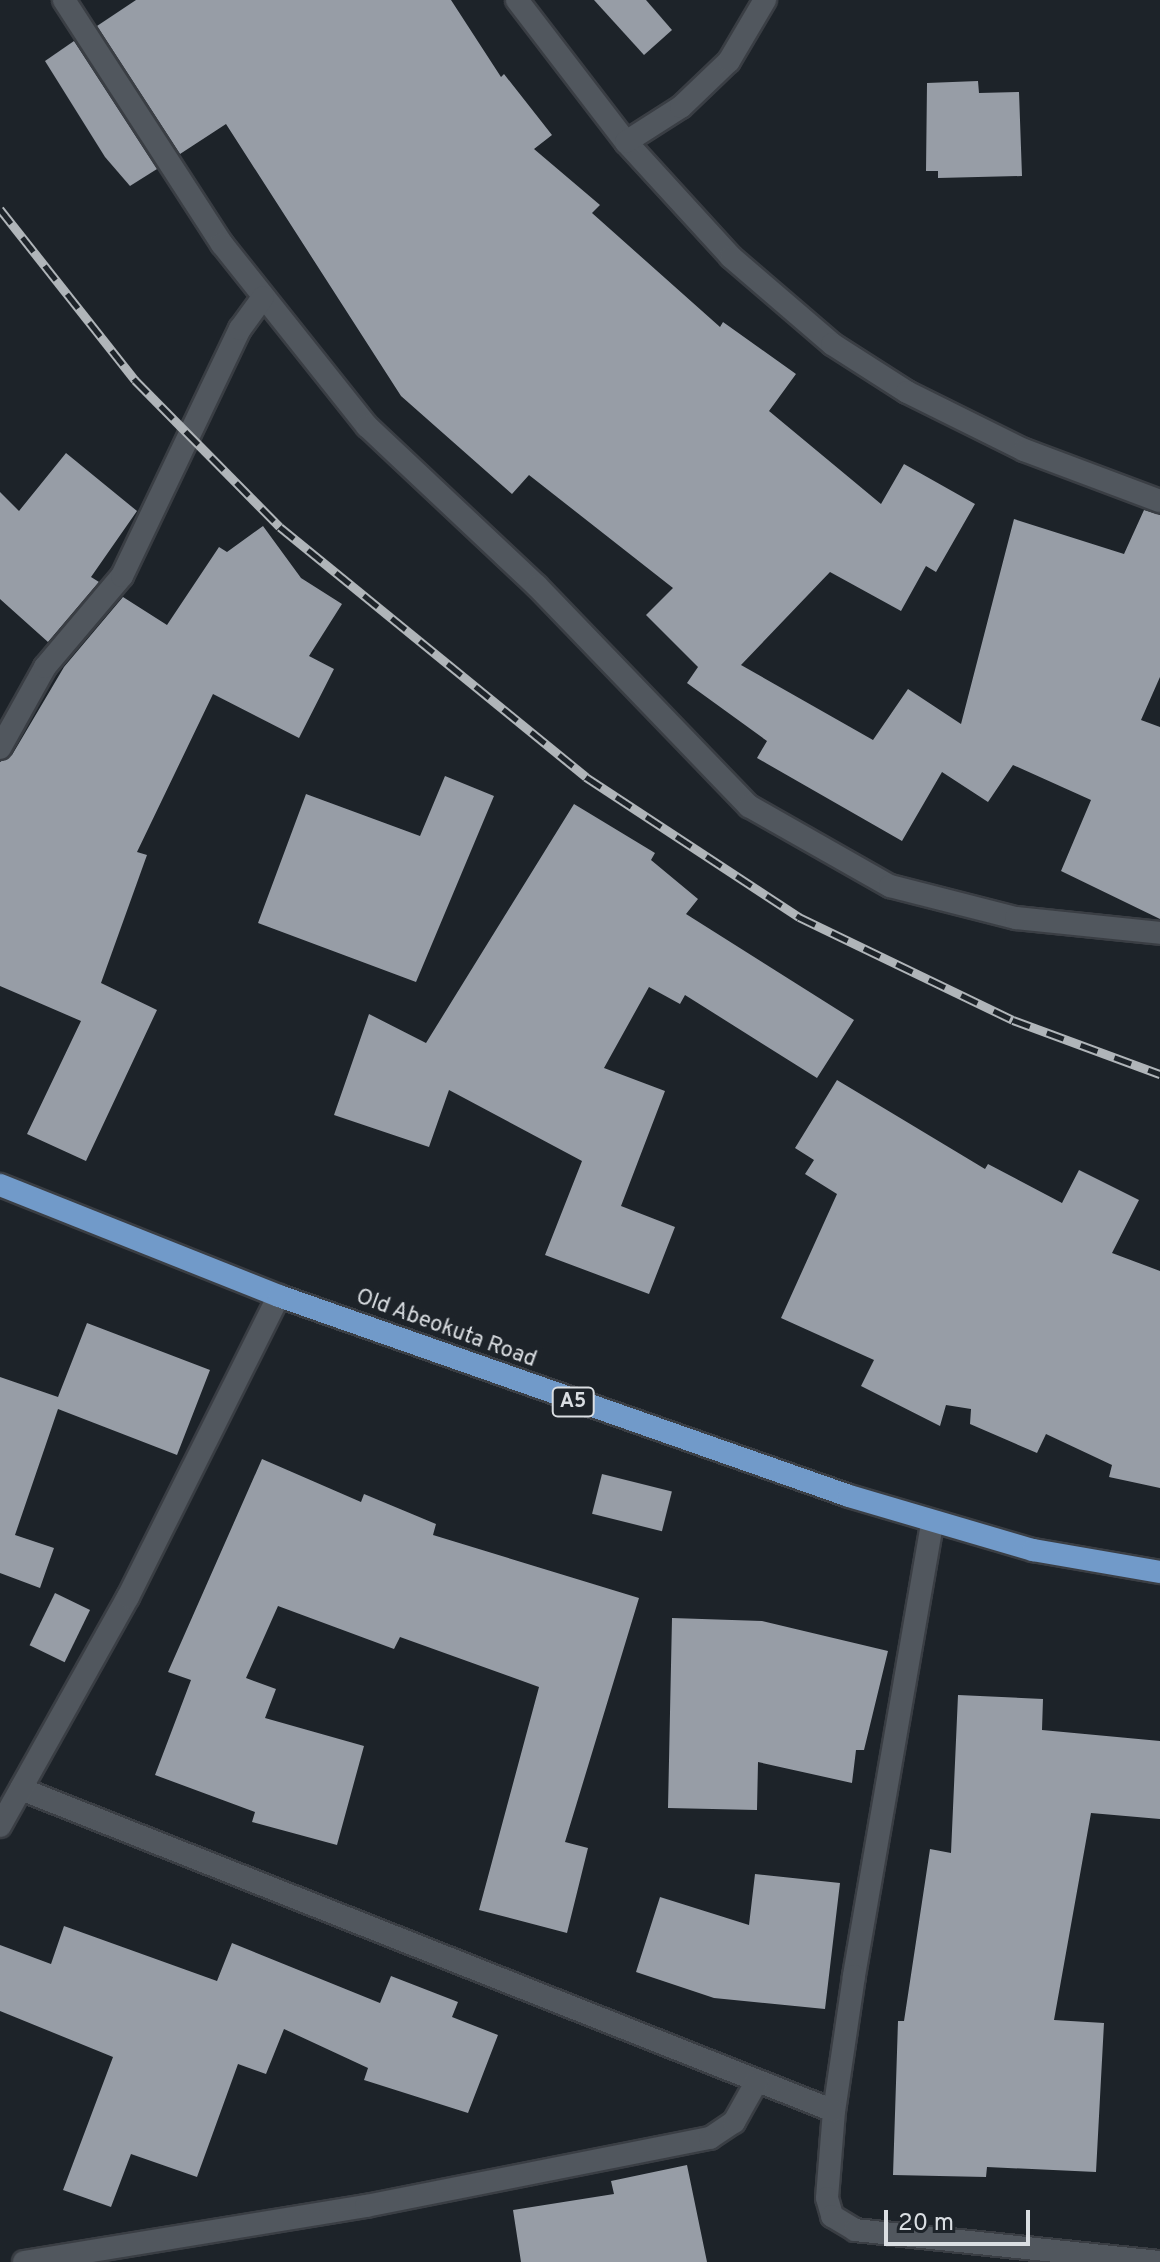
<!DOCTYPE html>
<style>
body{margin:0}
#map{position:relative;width:1160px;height:2262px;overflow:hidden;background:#1d2329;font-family:Overpass,sans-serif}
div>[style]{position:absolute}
.building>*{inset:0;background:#979da6;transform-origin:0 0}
.roads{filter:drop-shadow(2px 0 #3a3e44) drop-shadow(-2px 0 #3a3e44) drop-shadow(0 2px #3a3e44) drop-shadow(0 -2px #3a3e44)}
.minor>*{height:22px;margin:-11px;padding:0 11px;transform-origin:11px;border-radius:11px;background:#51575e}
.trunk>*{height:22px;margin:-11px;padding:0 11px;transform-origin:11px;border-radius:11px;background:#719ac9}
.rail>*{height:9px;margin-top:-4.5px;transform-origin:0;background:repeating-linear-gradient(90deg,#1d2329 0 18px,#b0b5b9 0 36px);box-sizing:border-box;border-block:2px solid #b0b5b9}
span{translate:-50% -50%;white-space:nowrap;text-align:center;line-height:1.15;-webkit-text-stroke:8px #1d2329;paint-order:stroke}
.shield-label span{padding:2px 6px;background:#1d2329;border:2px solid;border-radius:6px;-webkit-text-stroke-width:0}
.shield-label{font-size:20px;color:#dadee2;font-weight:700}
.street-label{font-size:22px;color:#dadee2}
.scale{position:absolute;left:884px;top:2210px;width:146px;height:36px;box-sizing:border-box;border:4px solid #dadee2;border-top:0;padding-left:10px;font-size:24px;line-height:28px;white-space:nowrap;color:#dadee2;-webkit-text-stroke:6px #1d2329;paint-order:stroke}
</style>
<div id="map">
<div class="building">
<div style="clip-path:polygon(136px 0,451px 0,501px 77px,504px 74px,552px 135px,534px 149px,600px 205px,592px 213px,720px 327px,723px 322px,796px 374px,769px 411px,881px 504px,904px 464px,975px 504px,936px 572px,926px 566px,901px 611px,830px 572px,741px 665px,873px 740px,908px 689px,961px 724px,1014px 519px,1124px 554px,1144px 510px,1160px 515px,1160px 677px,1141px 720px,1160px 727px,1160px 919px,1061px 871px,1091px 800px,1013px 765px,988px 802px,942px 772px,902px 841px,757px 758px,767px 741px,687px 683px,698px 667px,646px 615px,673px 588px,529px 475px,512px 494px,401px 396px,226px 124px,180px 154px,97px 26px)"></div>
<div style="clip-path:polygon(594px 0,646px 0,672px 30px,644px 55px)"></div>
<div style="clip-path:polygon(74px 41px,157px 169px,130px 186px,105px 157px,45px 61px)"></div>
<div style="clip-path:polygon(978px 81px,979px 93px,1019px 92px,1022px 176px,938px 178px,938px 171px,926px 171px,927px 83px)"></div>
<div style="clip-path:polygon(66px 453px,137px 511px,91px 577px,99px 582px,48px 642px,0 599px,0 492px,19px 511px)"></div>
<div style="clip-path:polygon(263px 526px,301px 578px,342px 604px,309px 656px,334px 669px,299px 738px,213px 694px,137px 852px,147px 855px,101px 983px,157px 1010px,86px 1161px,27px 1134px,81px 1021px,0 986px,0 762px,12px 755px,64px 667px,123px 597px,167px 625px,219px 547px,227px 552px)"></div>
<div style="clip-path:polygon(445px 776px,494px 796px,416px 982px,258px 923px,306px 794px,420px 836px)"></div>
<div style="clip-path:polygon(574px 804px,655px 853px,651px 860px,698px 899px,686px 914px,854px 1020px,817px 1078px,685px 995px,680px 1004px,649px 987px,604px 1068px,665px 1091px,621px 1206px,675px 1227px,649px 1294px,545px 1255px,582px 1161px,449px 1090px,429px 1147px,334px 1115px,369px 1014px,426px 1043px)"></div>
<div style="clip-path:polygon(837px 1080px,985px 1169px,988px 1164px,1062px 1203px,1079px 1170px,1139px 1200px,1112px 1253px,1160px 1271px,1160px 1488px,1109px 1477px,1112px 1465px,1046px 1434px,1037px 1453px,970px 1424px,971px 1409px,946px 1405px,940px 1426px,861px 1386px,874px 1360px,781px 1318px,837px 1194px,805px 1174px,814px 1160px,795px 1148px)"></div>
<div style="clip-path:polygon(87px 1323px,210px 1370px,177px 1455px,58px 1409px,15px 1535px,54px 1548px,40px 1588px,0 1573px,0 1377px,58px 1397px)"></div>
<div style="clip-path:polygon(262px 1459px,361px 1502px,364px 1494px,436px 1524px,433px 1535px,639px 1598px,565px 1842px,588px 1848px,567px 1933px,479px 1910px,539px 1687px,400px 1637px,394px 1649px,278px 1606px,246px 1678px,276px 1689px,265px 1718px,364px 1746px,337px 1845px,252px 1822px,255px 1812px,155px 1775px,191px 1680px,168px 1672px)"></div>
<div style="left:602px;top:1474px;width:72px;height:41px;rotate:14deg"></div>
<div style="left:55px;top:1593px;width:39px;height:58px;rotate:26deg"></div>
<div style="clip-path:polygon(672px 1618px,762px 1621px,888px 1651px,864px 1750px,856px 1750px,852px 1783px,758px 1762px,757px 1810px,668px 1808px)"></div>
<div style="clip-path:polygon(958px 1695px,1043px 1699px,1042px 1730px,1160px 1741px,1160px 1819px,1091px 1813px,1054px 2020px,1104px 2023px,1096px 2172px,987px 2167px,986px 2177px,893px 2175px,898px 2021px,904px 2021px,930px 1849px,951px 1853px)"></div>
<div style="clip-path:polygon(755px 1874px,840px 1883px,825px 2009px,714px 1998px,636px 1972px,660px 1897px,749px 1925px)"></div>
<div style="clip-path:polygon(64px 1926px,217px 1981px,232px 1943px,380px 2003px,391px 1976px,458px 2002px,452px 2017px,498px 2035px,468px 2113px,364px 2080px,368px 2068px,284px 2029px,266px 2074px,238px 2064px,197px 2177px,131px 2154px,111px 2207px,63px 2190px,113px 2057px,0 2011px,0 1945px,51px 1964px)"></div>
<div style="clip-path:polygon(687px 2165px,707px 2262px,521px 2262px,513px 2210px,614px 2194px,611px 2181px)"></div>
</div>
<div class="roads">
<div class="minor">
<div style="left:64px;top:0;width:291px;rotate:57.1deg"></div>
<div style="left:222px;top:244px;width:233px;rotate:51.5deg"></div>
<div style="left:367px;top:426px;width:233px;rotate:43.3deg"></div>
<div style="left:537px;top:586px;width:306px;rotate:46.1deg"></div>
<div style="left:749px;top:806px;width:162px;rotate:29.6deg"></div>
<div style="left:890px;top:886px;width:130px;rotate:14.3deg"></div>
<div style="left:1016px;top:918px;width:145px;rotate:5.9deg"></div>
<div style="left:517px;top:0;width:179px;rotate:52.5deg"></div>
<div style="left:626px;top:142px;width:156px;rotate:47.6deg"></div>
<div style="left:731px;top:257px;width:133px;rotate:40.7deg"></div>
<div style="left:832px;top:344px;width:89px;rotate:32.6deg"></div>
<div style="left:907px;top:392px;width:131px;rotate:26.4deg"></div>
<div style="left:1024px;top:450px;width:145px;rotate:20.6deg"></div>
<div style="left:626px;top:142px;width:65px;rotate:-32.5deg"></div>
<div style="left:681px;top:107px;width:66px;rotate:-43.8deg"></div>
<div style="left:729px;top:61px;width:71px;rotate:-59.5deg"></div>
<div style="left:0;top:748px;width:93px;rotate:-60.9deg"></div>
<div style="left:45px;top:667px;width:119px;rotate:-49.8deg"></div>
<div style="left:122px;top:576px;width:274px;rotate:-64.5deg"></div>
<div style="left:240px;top:329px;width:39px;rotate:-54deg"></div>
<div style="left:932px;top:1524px;width:459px;rotate:99.8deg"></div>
<div style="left:854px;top:1976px;width:136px;rotate:98.4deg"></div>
<div style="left:834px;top:2111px;width:87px;rotate:94.6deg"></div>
<div style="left:827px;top:2198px;width:19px;rotate:74deg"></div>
<div style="left:832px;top:2216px;width:27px;rotate:31deg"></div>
<div style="left:855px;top:2230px;width:305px;rotate:6deg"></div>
<div style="left:21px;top:1789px;width:874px;rotate:21.61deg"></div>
<div style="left:0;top:1826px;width:262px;rotate:-60.8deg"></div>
<div style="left:128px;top:1597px;width:337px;rotate:-63.4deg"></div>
<div style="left:24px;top:2262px;width:347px;rotate:-9.3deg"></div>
<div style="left:366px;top:2206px;width:351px;rotate:-11.2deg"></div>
<div style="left:710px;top:2138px;width:29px;rotate:-34deg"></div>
<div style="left:734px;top:2122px;width:47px;rotate:-60.7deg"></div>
</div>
<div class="trunk">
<div style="left:0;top:1185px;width:300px;rotate:21.7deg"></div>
<div style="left:279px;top:1296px;width:604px;rotate:19.33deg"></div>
<div style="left:849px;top:1496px;width:192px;rotate:16.4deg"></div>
<div style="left:1033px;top:1550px;width:129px;rotate:9.8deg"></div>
</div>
</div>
<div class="rail">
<div style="left:0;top:209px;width:218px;rotate:51.7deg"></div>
<div style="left:135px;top:380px;width:206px;rotate:45.4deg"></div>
<div style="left:280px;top:527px;width:395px;rotate:39.2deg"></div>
<div style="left:586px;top:777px;width:255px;rotate:33.3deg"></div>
<div style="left:799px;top:917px;width:237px;rotate:25.7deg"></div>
<div style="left:1013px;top:1020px;width:157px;rotate:20.2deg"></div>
</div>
<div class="shield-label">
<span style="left:573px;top:1402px">A5</span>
</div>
<div class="street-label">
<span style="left:446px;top:1329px;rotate:20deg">Old Abeokuta Road</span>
</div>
<div class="scale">20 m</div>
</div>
